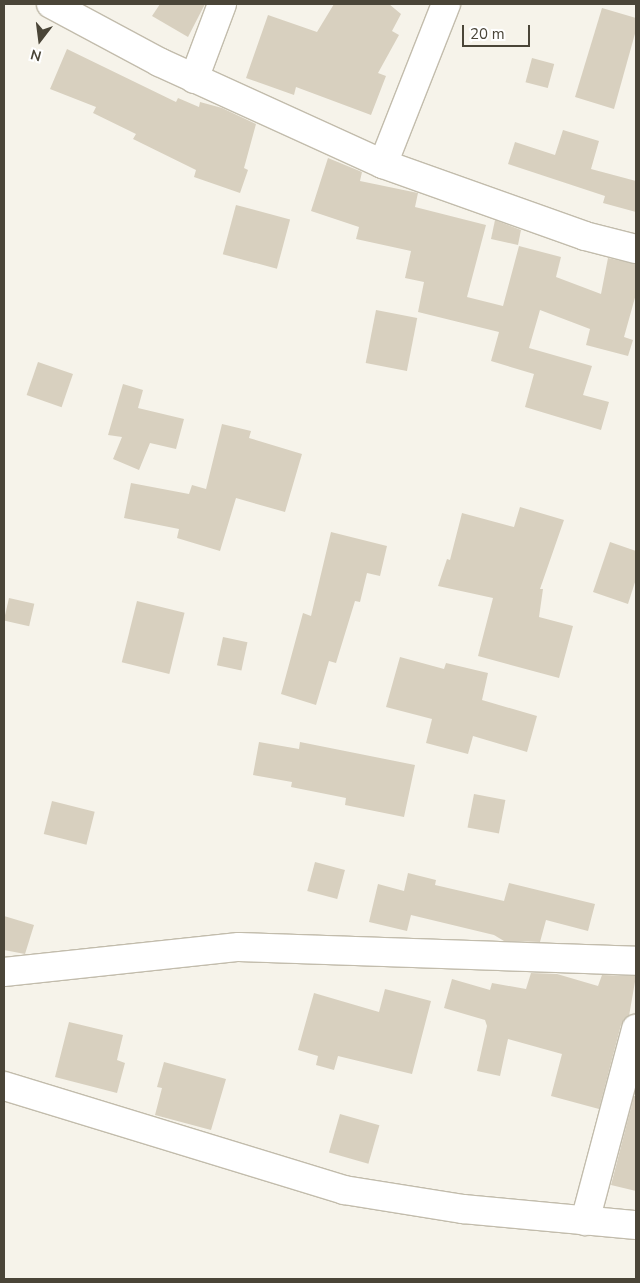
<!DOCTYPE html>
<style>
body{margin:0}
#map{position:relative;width:640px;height:1283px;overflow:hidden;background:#f6f3ea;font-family:"Nunito Sans",sans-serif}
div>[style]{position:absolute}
.building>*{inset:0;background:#d8d0bf;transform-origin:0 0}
.roads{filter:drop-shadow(1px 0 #c2bcac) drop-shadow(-1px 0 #c2bcac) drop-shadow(0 1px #c2bcac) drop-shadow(0 -1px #c2bcac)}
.minor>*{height:28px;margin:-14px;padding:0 14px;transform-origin:14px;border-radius:14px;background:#fff}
span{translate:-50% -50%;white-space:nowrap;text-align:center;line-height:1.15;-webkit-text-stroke:4px #fff;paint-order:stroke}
.frame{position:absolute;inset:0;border:5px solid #4a4538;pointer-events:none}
.north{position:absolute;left:15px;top:15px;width:50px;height:50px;-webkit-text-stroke:4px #fff;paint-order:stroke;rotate:195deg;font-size:14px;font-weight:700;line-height:20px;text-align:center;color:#4a4538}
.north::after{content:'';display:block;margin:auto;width:18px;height:22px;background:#4a4538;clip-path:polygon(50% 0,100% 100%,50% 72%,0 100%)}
.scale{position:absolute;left:462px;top:25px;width:68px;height:22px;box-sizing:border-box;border:2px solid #4a4538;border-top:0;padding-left:6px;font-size:15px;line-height:18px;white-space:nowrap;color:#4a4538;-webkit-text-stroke:4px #fff;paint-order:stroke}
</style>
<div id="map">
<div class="building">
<div style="clip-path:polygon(160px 4px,205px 4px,188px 37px,152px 16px)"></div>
<div style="clip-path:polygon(334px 4px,389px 4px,401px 14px,392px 31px,399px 35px,378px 73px,386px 76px,371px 115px,296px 87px,294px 95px,246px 78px,268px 15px,317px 32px)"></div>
<div style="clip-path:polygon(602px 8px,636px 18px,636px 30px,614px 109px,575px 97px)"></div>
<div style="clip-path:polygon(67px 49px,176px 102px,178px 98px,199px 107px,200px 102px,222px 108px,256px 124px,244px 168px,248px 170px,240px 193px,194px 177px,196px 170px,133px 139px,136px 134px,93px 113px,96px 107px,50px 89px)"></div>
<div style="left:532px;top:58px;width:23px;height:25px;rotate:15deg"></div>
<div style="clip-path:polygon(563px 130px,599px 141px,591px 169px,636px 181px,636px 212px,603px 203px,605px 196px,508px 164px,515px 142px,555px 155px)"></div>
<div style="clip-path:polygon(328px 158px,362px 172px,360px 181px,418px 193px,415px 207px,486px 225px,467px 297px,503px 306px,519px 246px,561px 257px,556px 277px,601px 294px,608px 258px,636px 264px,636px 294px,624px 337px,633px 340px,628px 356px,586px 345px,590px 329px,540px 310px,529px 348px,592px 366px,583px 395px,609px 402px,601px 430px,525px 407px,534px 374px,491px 361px,499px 332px,418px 312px,424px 282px,405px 278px,411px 251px,356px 239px,359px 227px,311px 211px)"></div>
<div style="left:236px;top:205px;width:56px;height:51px;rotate:15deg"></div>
<div style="clip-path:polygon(495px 220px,521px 230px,518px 245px,491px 239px)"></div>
<div style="left:376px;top:310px;width:42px;height:54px;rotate:11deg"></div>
<div style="left:38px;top:362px;width:37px;height:35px;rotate:19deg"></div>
<div style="clip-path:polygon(123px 384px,143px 390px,138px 408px,184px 419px,176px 449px,150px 443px,139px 470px,113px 459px,122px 437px,108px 435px)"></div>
<div style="clip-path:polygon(222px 424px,251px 431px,249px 438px,302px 454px,285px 512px,236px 498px,220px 551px,177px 538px,179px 529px,124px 518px,131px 483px,189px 494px,192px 485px,206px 489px)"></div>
<div style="clip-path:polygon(520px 507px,564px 520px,540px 589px,543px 589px,539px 617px,573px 626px,559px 678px,478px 656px,493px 598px,438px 586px,447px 559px,450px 560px,462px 513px,514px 527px)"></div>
<div style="clip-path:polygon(331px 532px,387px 546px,380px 576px,367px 573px,360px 602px,355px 601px,336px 663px,329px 661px,316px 705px,281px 694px,303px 613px,311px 616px)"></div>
<div style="clip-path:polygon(610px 542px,636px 551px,636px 579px,628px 604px,593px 592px)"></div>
<div style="left:9px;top:598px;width:26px;height:23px;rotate:13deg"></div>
<div style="left:137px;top:601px;width:49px;height:63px;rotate:14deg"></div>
<div style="left:223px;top:637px;width:25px;height:29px;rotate:12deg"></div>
<div style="clip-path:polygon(400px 657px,444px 669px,446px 663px,488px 673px,482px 700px,537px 716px,527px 752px,473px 736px,468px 754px,426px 743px,432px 719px,386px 707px)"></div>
<div style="clip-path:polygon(259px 742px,299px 749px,300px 742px,415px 765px,404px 817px,345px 805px,346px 798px,291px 787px,292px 782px,253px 775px)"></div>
<div style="left:474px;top:794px;width:32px;height:34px;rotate:11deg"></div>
<div style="left:52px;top:801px;width:44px;height:34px;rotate:14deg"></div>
<div style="left:315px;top:862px;width:31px;height:30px;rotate:15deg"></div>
<div style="clip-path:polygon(408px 873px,436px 880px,435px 885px,504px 901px,509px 883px,595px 904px,588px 931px,546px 920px,540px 942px,504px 941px,494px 935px,411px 915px,407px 931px,369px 922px,378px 884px,404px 891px)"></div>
<div style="clip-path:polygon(4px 916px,34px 925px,25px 954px,4px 950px)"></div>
<div style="clip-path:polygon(531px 973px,557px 974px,598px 986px,602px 975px,636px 976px,629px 1016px,621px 1025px,599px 1109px,551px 1096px,562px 1054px,508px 1039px,500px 1076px,477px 1071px,487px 1026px,485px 1020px,444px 1008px,452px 979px,490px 990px,492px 983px,526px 989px)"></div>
<div style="clip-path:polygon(385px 989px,431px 1001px,412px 1074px,338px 1056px,334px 1070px,316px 1065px,318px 1056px,298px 1050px,314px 993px,379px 1012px)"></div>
<div style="clip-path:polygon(69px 1022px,123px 1035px,117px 1060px,125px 1063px,117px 1093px,55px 1077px)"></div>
<div style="clip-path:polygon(164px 1062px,226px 1079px,211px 1130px,155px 1115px,162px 1088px,157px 1087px)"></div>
<div style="clip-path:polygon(634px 1096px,636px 1096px,636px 1191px,611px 1185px)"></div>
<div style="left:340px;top:1114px;width:41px;height:40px;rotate:16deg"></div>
</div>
<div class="roads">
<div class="minor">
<div style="left:51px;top:4px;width:123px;rotate:28.2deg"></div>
<div style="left:159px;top:62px;width:246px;rotate:24.5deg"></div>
<div style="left:383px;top:164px;width:214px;rotate:19.6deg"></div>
<div style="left:585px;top:236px;width:53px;rotate:14.3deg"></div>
<div style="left:194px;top:79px;width:80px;rotate:-69.5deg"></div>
<div style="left:383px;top:164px;width:172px;rotate:-68.5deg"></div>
<div style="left:4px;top:972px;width:236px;rotate:-6.1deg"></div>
<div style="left:239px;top:947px;width:397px;rotate:2deg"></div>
<div style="left:4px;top:1086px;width:356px;rotate:17deg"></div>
<div style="left:344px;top:1190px;width:121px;rotate:9.1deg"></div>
<div style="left:463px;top:1209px;width:174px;rotate:5.3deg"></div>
<div style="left:585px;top:1221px;width:199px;rotate:-75.1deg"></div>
</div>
</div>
<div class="frame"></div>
<div class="north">N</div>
<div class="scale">20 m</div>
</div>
